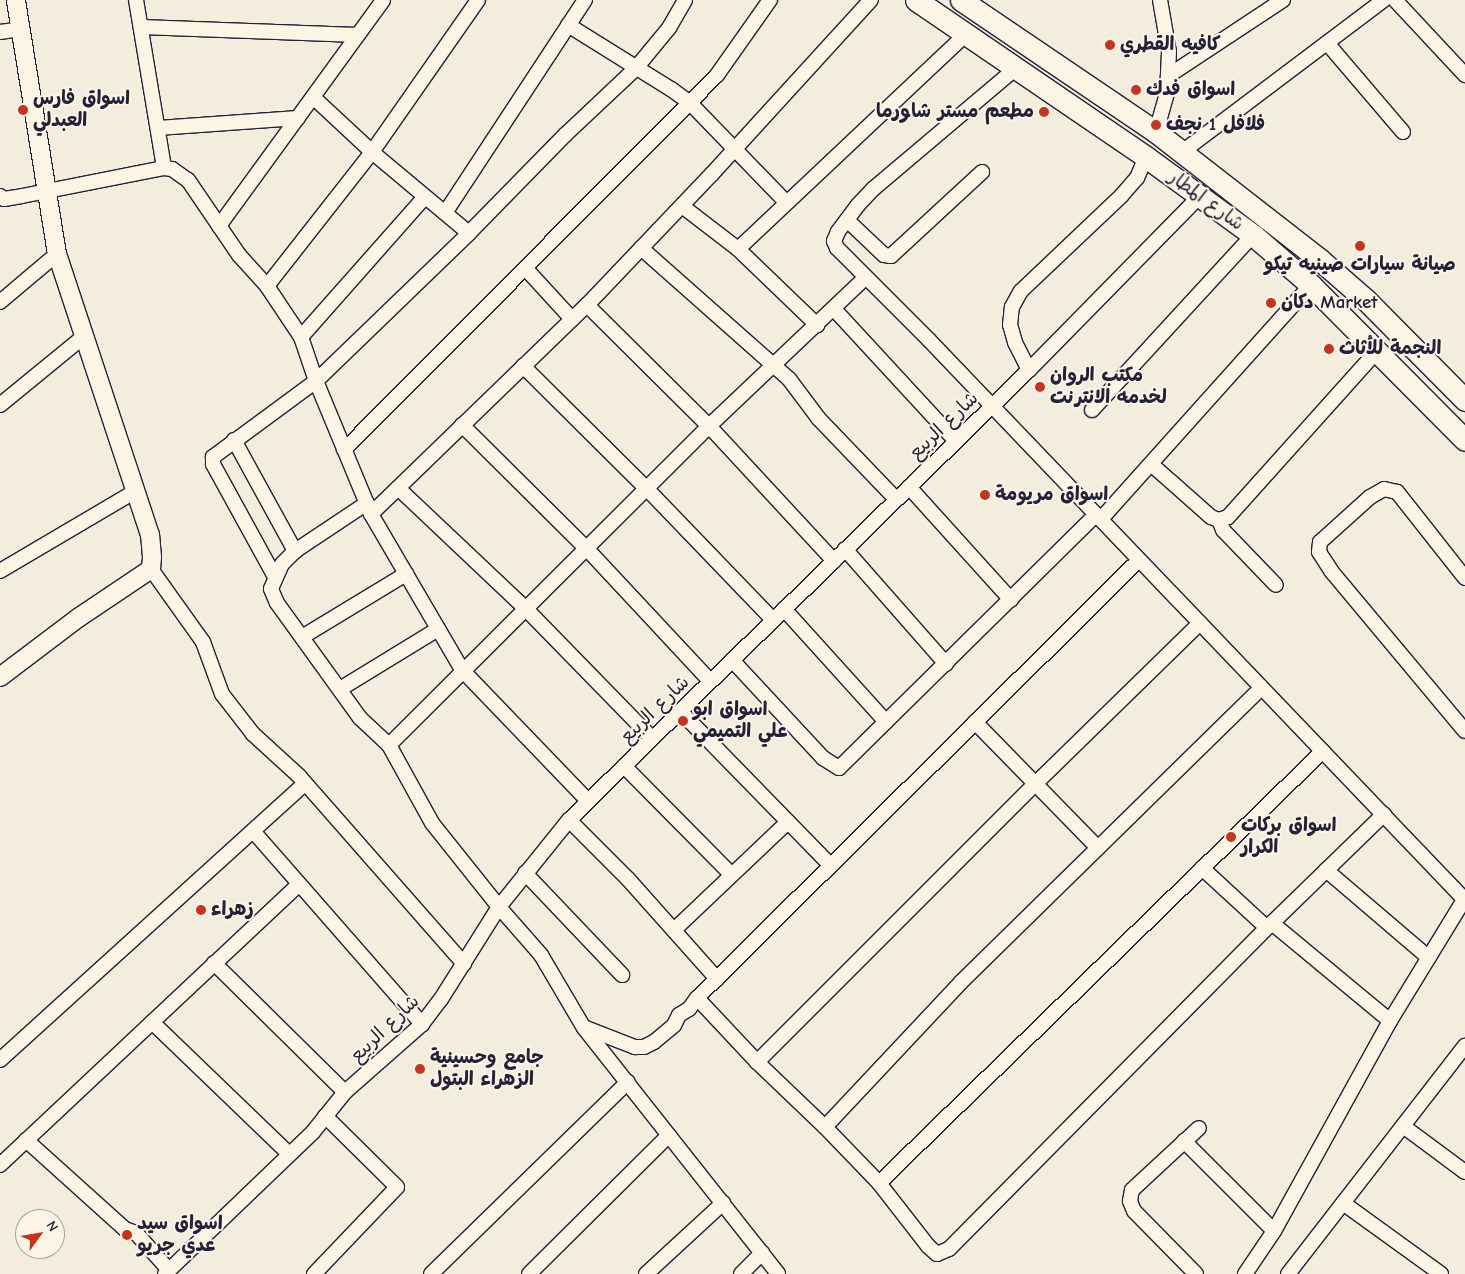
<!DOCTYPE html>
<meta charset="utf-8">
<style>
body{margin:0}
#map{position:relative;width:1465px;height:1274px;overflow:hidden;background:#f3edde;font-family:"Comic Neue","Playpen Sans Arabic",sans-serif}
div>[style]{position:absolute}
.roads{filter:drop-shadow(1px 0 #22223b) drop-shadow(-1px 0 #22223b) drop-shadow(0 1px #22223b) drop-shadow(0 -1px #22223b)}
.minor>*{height:14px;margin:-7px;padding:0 7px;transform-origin:7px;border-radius:7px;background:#fcf5e5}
.tertiary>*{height:18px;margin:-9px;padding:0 9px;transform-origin:9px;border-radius:9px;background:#fcf5e5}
.primary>*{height:21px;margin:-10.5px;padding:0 10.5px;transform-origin:10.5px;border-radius:10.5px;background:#fcf5e5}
.dots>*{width:14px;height:14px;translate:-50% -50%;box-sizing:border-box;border:2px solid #fcf5e5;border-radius:50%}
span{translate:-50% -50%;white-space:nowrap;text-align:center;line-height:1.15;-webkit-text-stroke:4px #fcf5e5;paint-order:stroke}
.poi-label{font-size:19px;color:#22223b;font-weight:700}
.left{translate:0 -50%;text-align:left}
.right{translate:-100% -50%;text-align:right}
.street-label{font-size:19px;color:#22223b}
.north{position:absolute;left:15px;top:1209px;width:50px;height:50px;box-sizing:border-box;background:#fcf5e5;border:1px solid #a5a1a1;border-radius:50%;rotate:58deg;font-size:14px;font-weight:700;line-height:20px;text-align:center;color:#22223b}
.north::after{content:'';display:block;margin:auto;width:18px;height:22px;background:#c8321e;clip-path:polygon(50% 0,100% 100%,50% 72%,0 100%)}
</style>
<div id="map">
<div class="roads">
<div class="minor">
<div style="left:136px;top:0;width:170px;rotate:80.5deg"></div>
<div style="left:1395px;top:0;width:103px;rotate:47deg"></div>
<div style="left:568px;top:25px;width:121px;rotate:31.9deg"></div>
<div style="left:671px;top:89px;width:24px;rotate:36deg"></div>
<div style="left:690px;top:103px;width:139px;rotate:45.9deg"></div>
<div style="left:141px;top:27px;width:217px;rotate:2.1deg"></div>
<div style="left:0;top:32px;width:21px;rotate:-8deg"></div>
<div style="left:1327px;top:43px;width:117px;rotate:49.5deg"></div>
<div style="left:1015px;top:69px;width:186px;rotate:139.8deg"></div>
<div style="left:873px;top:189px;width:22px;rotate:133deg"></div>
<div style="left:858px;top:205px;width:34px;rotate:127deg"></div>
<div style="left:838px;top:232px;width:10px;rotate:114deg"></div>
<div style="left:834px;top:241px;width:8px;rotate:67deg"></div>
<div style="left:837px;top:248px;width:130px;rotate:45deg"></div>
<div style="left:929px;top:340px;width:774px;rotate:46.26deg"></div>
<div style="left:1168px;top:76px;width:138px;rotate:-33.5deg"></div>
<div style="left:313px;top:97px;width:81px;rotate:43deg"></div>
<div style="left:372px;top:152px;width:126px;rotate:39.9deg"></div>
<div style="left:158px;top:128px;width:140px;rotate:-4.1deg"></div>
<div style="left:1156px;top:132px;width:41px;rotate:-74.2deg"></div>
<div style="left:1167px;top:93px;width:41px;rotate:-87.2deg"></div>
<div style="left:1169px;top:52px;width:53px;rotate:-99.8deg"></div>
<div style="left:1182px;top:152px;width:253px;rotate:-37deg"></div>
<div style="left:0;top:196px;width:5px;rotate:37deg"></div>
<div style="left:4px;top:199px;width:18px;rotate:-9deg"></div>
<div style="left:22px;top:196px;width:145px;rotate:-11.2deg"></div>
<div style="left:164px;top:168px;width:8px;rotate:7deg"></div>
<div style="left:172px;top:169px;width:19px;rotate:35deg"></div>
<div style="left:188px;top:180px;width:91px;rotate:55.8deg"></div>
<div style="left:239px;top:255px;width:42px;rotate:47.9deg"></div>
<div style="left:267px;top:286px;width:61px;rotate:56.3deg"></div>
<div style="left:301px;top:337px;width:46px;rotate:71.2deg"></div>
<div style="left:316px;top:381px;width:144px;rotate:67.5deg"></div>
<div style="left:371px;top:514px;width:181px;rotate:59.7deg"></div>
<div style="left:462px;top:670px;width:182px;rotate:46.1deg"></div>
<div style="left:682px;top:206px;width:71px;rotate:37.5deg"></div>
<div style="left:738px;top:249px;width:110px;rotate:43.9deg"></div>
<div style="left:445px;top:213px;width:255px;rotate:-56.7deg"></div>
<div style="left:847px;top:220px;width:51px;rotate:43.4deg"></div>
<div style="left:884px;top:255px;width:7px;rotate:8deg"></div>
<div style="left:891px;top:256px;width:124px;rotate:-42.7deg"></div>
<div style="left:219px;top:226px;width:279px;rotate:-54deg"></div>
<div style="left:641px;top:248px;width:198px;rotate:41.5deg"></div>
<div style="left:789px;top:379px;width:50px;rotate:53.1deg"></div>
<div style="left:819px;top:419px;width:111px;rotate:46.1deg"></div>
<div style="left:738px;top:249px;width:313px;rotate:-43.3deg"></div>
<div style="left:526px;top:269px;width:68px;rotate:47.4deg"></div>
<div style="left:267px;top:286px;width:170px;rotate:-51.9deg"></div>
<div style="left:372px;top:152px;width:185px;rotate:-55.1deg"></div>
<div style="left:0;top:302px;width:75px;rotate:-40.1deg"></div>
<div style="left:587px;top:305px;width:172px;rotate:44.8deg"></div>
<div style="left:709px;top:426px;width:184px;rotate:47.2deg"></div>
<div style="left:834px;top:309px;width:180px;rotate:47.3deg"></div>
<div style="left:301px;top:337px;width:187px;rotate:-48.5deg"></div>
<div style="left:523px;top:366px;width:176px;rotate:44.8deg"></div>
<div style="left:648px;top:490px;width:180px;rotate:46.1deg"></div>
<div style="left:1029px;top:370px;width:31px;rotate:-117deg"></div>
<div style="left:1015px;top:342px;width:18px;rotate:-106deg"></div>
<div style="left:1010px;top:325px;width:18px;rotate:-84deg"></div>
<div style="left:1012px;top:307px;width:18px;rotate:-61deg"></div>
<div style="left:1021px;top:291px;width:139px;rotate:-43.5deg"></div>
<div style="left:1122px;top:195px;width:23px;rotate:-49deg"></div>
<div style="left:1137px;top:178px;width:23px;rotate:-67deg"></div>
<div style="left:0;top:405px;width:107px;rotate:-39.3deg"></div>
<div style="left:1092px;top:410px;width:238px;rotate:-47.4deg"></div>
<div style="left:462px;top:425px;width:176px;rotate:44.8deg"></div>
<div style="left:587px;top:549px;width:180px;rotate:47deg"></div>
<div style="left:234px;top:440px;width:127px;rotate:61.2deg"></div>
<div style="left:344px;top:450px;width:529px;rotate:-45.15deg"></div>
<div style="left:717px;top:75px;width:92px;rotate:-54.8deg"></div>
<div style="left:1151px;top:464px;width:80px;rotate:41.5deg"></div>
<div style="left:1211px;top:517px;width:9px;rotate:21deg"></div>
<div style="left:1219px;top:520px;width:9px;rotate:-18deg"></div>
<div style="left:1228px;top:517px;width:223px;rotate:-48.1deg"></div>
<div style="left:909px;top:487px;width:152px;rotate:47.9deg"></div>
<div style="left:398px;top:488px;width:176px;rotate:43.4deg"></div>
<div style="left:526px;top:609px;width:180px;rotate:45.7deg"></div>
<div style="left:367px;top:503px;width:87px;rotate:146.3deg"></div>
<div style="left:295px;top:551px;width:18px;rotate:135deg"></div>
<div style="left:282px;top:564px;width:27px;rotate:114deg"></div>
<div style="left:271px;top:589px;width:15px;rotate:67deg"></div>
<div style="left:277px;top:603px;width:142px;rotate:54.2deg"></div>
<div style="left:360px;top:718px;width:40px;rotate:43deg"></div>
<div style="left:389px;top:745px;width:89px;rotate:61.1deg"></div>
<div style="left:432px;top:823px;width:107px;rotate:51.4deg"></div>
<div style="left:499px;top:907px;width:64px;rotate:48.8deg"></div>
<div style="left:541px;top:955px;width:85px;rotate:59.5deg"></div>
<div style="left:584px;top:1028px;width:313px;rotate:51.7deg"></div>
<div style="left:371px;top:514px;width:301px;rotate:-44.1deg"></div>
<div style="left:587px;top:305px;width:180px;rotate:-46.4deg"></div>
<div style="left:711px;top:175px;width:237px;rotate:-47.6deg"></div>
<div style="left:1101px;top:519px;width:314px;rotate:-48.1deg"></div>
<div style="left:1219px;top:520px;width:11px;rotate:68deg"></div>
<div style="left:1223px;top:530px;width:76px;rotate:46.1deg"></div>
<div style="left:845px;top:549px;width:153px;rotate:48.7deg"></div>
<div style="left:151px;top:569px;width:90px;rotate:54.5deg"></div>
<div style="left:203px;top:642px;width:55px;rotate:69.9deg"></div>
<div style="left:222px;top:694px;width:51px;rotate:52.2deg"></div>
<div style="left:253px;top:734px;width:62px;rotate:42.4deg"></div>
<div style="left:299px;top:776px;width:250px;rotate:48.7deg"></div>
<div style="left:0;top:571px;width:156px;rotate:-30.5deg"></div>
<div style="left:275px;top:577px;width:129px;rotate:-118.8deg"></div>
<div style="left:213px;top:464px;width:7px;rotate:-90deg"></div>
<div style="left:213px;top:457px;width:128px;rotate:-36.4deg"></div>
<div style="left:316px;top:381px;width:213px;rotate:-44deg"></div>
<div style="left:469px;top:233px;width:137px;rotate:-45.6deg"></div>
<div style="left:565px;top:135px;width:98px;rotate:-43.3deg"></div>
<div style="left:636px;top:68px;width:52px;rotate:-50.5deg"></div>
<div style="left:669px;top:28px;width:32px;rotate:-60deg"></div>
<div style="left:1465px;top:578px;width:110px;rotate:-128.3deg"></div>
<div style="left:1397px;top:492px;width:13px;rotate:-167deg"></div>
<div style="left:1384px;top:489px;width:16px;rotate:150deg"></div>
<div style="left:1370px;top:497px;width:67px;rotate:138deg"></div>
<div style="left:1320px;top:542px;width:10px;rotate:96deg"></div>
<div style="left:1319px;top:552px;width:24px;rotate:57deg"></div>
<div style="left:1332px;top:572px;width:207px;rotate:50.1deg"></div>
<div style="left:784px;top:609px;width:152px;rotate:47.9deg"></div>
<div style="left:302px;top:637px;width:122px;rotate:-31.2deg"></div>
<div style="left:732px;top:660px;width:134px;rotate:47.1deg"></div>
<div style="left:823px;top:758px;width:19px;rotate:32deg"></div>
<div style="left:839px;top:768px;width:361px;rotate:-44.6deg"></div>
<div style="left:340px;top:689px;width:115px;rotate:-31.5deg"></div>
<div style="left:680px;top:711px;width:216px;rotate:45.7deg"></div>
<div style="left:975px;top:722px;width:176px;rotate:45.7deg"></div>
<div style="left:389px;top:745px;width:452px;rotate:-44.9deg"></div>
<div style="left:709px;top:426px;width:216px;rotate:-43.5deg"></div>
<div style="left:624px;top:766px;width:153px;rotate:45.3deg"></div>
<div style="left:569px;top:820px;width:83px;rotate:45deg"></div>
<div style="left:628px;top:879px;width:134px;rotate:48.3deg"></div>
<div style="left:253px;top:831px;width:257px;rotate:48.8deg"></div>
<div style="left:1202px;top:868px;width:88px;rotate:42.7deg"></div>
<div style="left:1326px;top:870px;width:135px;rotate:40.5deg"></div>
<div style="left:525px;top:873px;width:141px;rotate:46.4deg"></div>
<div style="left:1272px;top:923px;width:153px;rotate:39.7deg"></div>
<div style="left:674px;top:930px;width:157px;rotate:-43.5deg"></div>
<div style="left:214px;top:963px;width:184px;rotate:44.6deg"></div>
<div style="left:697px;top:998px;width:622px;rotate:-44.74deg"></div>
<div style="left:152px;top:1022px;width:190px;rotate:43.9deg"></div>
<div style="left:586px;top:1028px;width:53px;rotate:21.2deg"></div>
<div style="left:635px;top:1047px;width:9px"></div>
<div style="left:644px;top:1047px;width:11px;rotate:-27deg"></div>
<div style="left:654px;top:1042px;width:26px;rotate:-40deg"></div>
<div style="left:674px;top:1025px;width:11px;rotate:-63deg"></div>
<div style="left:679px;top:1015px;width:12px;rotate:-31deg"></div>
<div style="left:689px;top:1009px;width:14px;rotate:-54deg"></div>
<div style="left:697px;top:998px;width:88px;rotate:46.8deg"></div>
<div style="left:757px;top:1062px;width:94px;rotate:43.7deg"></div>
<div style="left:825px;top:1127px;width:199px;rotate:-46.8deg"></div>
<div style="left:961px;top:982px;width:420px;rotate:-44.4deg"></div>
<div style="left:0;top:1060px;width:412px;rotate:-42.2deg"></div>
<div style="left:757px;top:1062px;width:395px;rotate:-45deg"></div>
<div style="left:1036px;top:783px;width:229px;rotate:-44.3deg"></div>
<div style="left:1403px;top:1126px;width:77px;rotate:36.6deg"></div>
<div style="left:825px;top:1127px;width:78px;rotate:46deg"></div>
<div style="left:879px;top:1183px;width:80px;rotate:52.1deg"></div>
<div style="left:928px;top:1246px;width:12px;rotate:42deg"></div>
<div style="left:937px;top:1254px;width:13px;rotate:-23deg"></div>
<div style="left:949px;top:1249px;width:459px;rotate:-45.3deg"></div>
<div style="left:1272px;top:923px;width:156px;rotate:-44.2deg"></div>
<div style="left:26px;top:1140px;width:133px;rotate:42deg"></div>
<div style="left:125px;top:1229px;width:12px;rotate:20deg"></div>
<div style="left:136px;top:1233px;width:50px;rotate:48.3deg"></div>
<div style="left:1184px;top:1141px;width:127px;rotate:45deg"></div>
<div style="left:0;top:1165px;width:410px;rotate:-43.2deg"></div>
<div style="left:879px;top:1183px;width:619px;rotate:-44.22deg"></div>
<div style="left:1343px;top:1203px;width:121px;rotate:35.9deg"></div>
<div style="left:165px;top:1274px;width:205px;rotate:-43.8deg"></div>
<div style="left:313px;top:1132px;width:51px;rotate:-51.3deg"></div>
<div style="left:345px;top:1092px;width:103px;rotate:-41.4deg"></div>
<div style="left:422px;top:1024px;width:31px;rotate:-53deg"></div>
<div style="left:441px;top:999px;width:109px;rotate:-57.8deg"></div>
<div style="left:499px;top:907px;width:112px;rotate:-51.2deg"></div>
<div style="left:569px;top:820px;width:644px;rotate:-44.37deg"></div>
<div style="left:1029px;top:370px;width:244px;rotate:-45.5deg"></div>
<div style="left:314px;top:1274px;width:120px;rotate:-46.3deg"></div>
<div style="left:397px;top:1187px;width:101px;rotate:-135.4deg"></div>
<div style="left:431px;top:1274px;width:275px;rotate:-44.3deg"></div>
<div style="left:529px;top:1274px;width:197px;rotate:-44.8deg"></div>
<div style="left:646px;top:1274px;width:105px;rotate:-42.7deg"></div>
<div style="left:741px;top:1274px;width:30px;rotate:-45deg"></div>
<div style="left:1196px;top:1274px;width:88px;rotate:-134.5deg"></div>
<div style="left:1134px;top:1211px;width:11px;rotate:-112deg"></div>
<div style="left:1130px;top:1201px;width:11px;rotate:-80deg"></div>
<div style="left:1132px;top:1190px;width:91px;rotate:-42.8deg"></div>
<div style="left:1245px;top:1274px;width:52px;rotate:-56deg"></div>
<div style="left:1274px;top:1231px;width:240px;rotate:-61.1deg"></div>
<div style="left:1390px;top:1021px;width:144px;rotate:-58.6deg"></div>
<div style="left:1288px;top:1274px;width:289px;rotate:-52.2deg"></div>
</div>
<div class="tertiary">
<div style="left:0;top:677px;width:98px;rotate:-37.1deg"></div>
<div style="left:78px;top:618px;width:88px;rotate:-33.9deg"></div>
<div style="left:151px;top:569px;width:12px;rotate:-85deg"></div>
<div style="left:152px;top:557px;width:22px;rotate:-95deg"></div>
<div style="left:150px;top:535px;width:296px;rotate:-108.3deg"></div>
<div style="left:57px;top:254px;width:257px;rotate:-99.2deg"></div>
</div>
<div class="primary">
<div style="left:916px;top:0;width:278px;rotate:34.3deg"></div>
<div style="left:1146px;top:157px;width:132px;rotate:36.1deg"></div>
<div style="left:1253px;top:235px;width:77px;rotate:40.8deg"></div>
<div style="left:1311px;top:285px;width:218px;rotate:45.2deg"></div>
<div style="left:961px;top:0;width:235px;rotate:34.1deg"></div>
<div style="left:1156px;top:132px;width:207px;rotate:37.9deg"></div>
<div style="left:1319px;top:259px;width:62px;rotate:41.1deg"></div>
<div style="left:1366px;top:300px;width:141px;rotate:45.3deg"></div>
</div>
</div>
<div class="dots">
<div style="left:1110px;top:45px;background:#c8321e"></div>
<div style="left:1136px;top:90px;background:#c8321e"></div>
<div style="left:23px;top:110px;background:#c8321e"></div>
<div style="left:1044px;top:112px;background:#c8321e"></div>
<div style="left:1156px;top:125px;background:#c8321e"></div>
<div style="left:1360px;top:246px;background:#c8321e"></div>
<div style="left:1271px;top:303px;background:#c8321e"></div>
<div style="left:1329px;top:349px;background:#c8321e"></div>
<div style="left:1040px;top:387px;background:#c8321e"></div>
<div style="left:985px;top:495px;background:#c8321e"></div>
<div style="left:683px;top:721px;background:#c8321e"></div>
<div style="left:1231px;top:837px;background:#c8321e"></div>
<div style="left:201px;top:910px;background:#c8321e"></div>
<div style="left:420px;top:1069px;background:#c8321e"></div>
<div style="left:127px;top:1235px;background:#c8321e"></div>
</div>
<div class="poi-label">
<span class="left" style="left:1120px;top:45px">كافيه القطري</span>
<span class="left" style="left:1146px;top:90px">اسواق فدك</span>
<span class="left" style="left:33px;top:110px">اسواق فارس<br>العبدلي</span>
<span class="right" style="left:1034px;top:112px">مطعم مستر شاورما</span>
<span class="left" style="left:1166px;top:125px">فلافل 1 نجف</span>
<span style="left:1360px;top:265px">صيانة سيارات صينيه تيكو</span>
<span class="left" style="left:1281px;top:303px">دكان Market</span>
<span class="left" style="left:1339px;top:349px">النجمة للأثاث</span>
<span class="left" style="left:1050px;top:387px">مكتب الروان<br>لخدمه الانترنت</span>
<span class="left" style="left:995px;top:495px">اسواق مريومة</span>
<span class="left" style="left:693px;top:721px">اسواق ابو<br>علي التميمي</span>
<span class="left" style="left:1241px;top:837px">اسواق بركات<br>الكرار</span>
<span class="left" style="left:211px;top:910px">زهراء</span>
<span class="left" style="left:430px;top:1069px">جامع وحسينية<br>الزهراء البتول</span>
<span class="left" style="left:137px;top:1235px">اسواق سيد<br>عدي جريو</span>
</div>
<div class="street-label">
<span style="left:1206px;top:201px;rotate:36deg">شارع المطار</span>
<span style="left:944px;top:426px;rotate:-44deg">شارع الربيع</span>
<span style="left:655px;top:710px;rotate:-44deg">شارع الربيع</span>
<span style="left:385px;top:1029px;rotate:-44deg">شارع الربيع</span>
</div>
<div class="north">N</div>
</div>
